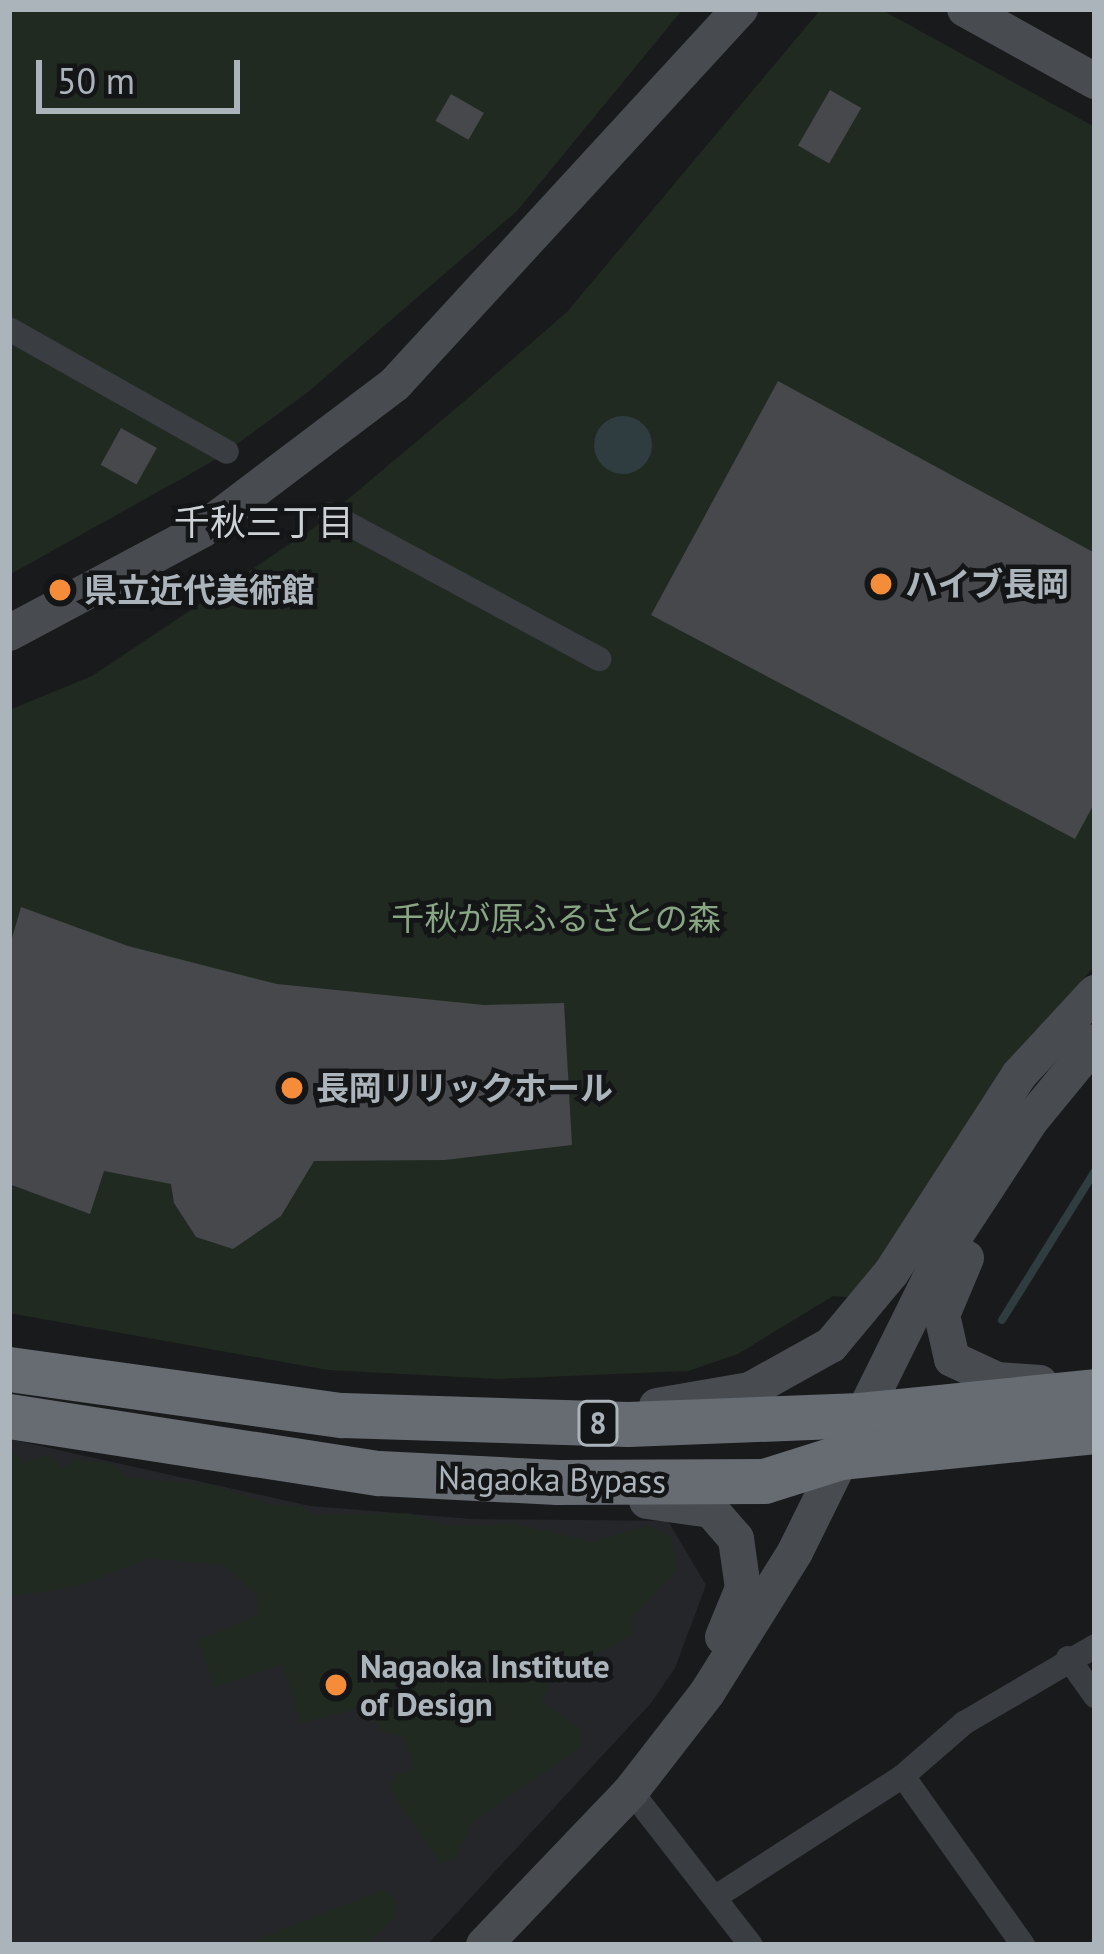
<!DOCTYPE html>
<meta charset="utf-8">
<style>
body{margin:0}
#map{position:relative;width:1104px;height:1954px;overflow:hidden;background:#191a1c;font-family:"PT Sans","Noto Sans JP",sans-serif}
div>[style]{position:absolute}
.built>*{inset:0;background:#252629}
.green>*{inset:0;background:#212a21}
.water>*{inset:0;background:#2f3c40}
.round{border-radius:50%}
.stream>*{height:8px;margin:-4px;padding:0 4px;transform-origin:4px;border-radius:4px;background:#2f3c40}
.building>*{inset:0;background:#46484c;transform-origin:0 0}
.street>*{height:24px;margin:-12px;padding:0 12px;transform-origin:12px;border-radius:12px;background:#3a3d41}
.secondary>*{height:36px;margin:-18px;padding:0 18px;transform-origin:18px;border-radius:18px;background:#484c51}
.highway>*{height:45px;margin:-22.5px;padding:0 22.5px;transform-origin:22.5px;border-radius:22.5px;background:#666c72}
.dots>*{width:33px;height:33px;translate:-50% -50%;box-sizing:border-box;border:6px solid #141517;border-radius:50%}
span{translate:-50% -50%;white-space:nowrap;text-align:center;line-height:1.15;-webkit-text-stroke:9px #141517;paint-order:stroke}
.shield-label span{padding:3px 9px;background:#141517;border:3px solid;border-radius:9px;-webkit-text-stroke-width:0}
.shield-label{font-size:30px;color:#acb4bb;font-weight:700}
.poi-label{font-size:33px;color:#acb4bb;font-weight:700}
.left{translate:0 -50%;text-align:left}
.park-label{font-size:33px;color:#88a683}
.street-label{font-size:33px;color:#acb4bb}
.neighbourhood-label{font-size:36px;color:#cdd2d7}
.frame{position:absolute;inset:0;border:12px solid #acb4bb;pointer-events:none}
.scale{position:absolute;left:36px;top:60px;width:204px;height:54px;box-sizing:border-box;border:6px solid #acb4bb;border-top:0;padding-left:15px;font-size:36px;line-height:42px;white-space:nowrap;color:#acb4bb;-webkit-text-stroke:9px #141517;paint-order:stroke}
</style>
<div id="map">
<div class="built">
<div style="clip-path:polygon(9px 1439px,310px 1506px,472px 1519px,668px 1521px,706px 1585px,675px 1668px,651px 1703px,427px 1945px,9px 1945px)"></div>
</div>
<div class="green">
<div style="clip-path:polygon(9px 9px,683px 9px,517px 211px,307px 393px,215px 460px,9px 575px)"></div>
<div style="clip-path:polygon(821px 9px,880px 9px,1095px 127px,1095px 965px,1000px 1079px,857px 1298px,833px 1296px,738px 1354px,688px 1371px,498px 1379px,328px 1370px,9px 1313px,9px 710px,92px 676px,315px 527px,467px 399px,567px 312px)"></div>
<div style="clip-path:polygon(9px 1448px,25px 1463px,50px 1454px,62px 1469px,76px 1459px,114px 1464px,128px 1478px,209px 1484px,275px 1505px,301px 1505px,312px 1515px,408px 1513px,449px 1526px,517px 1524px,594px 1542px,648px 1526px,671px 1536px,677px 1570px,631px 1620px,634px 1634px,586px 1660px,572px 1679px,551px 1682px,542px 1702px,580px 1728px,581px 1747px,474px 1821px,456px 1858px,441px 1864px,389px 1788px,397px 1774px,414px 1770px,405px 1737px,383px 1731px,365px 1707px,301px 1723px,283px 1664px,215px 1687px,199px 1640px,258px 1615px,257px 1595px,224px 1565px,150px 1558px,79px 1586px,9px 1597px)"></div>
<div style="clip-path:polygon(383px 1890px,397px 1900px,395px 1918px,366px 1945px,244px 1945px)"></div>
</div>
<div class="water">
<div class="round" style="left:594px;top:416px;width:58px;height:58px"></div>
</div>
<div class="stream">
<div style="left:1002px;top:1320px;width:176px;rotate:-58deg"></div>
</div>
<div class="building">
<div style="left:830px;top:90px;width:36px;height:64px;rotate:30deg"></div>
<div style="left:451px;top:94px;width:38px;height:31px;rotate:30deg"></div>
<div style="clip-path:polygon(778px 381px,1095px 553px,1095px 802px,1075px 839px,651px 615px)"></div>
<div style="left:121px;top:428px;width:41px;height:42px;rotate:29deg"></div>
<div style="clip-path:polygon(21px 907px,128px 946px,277px 984px,484px 1005px,564px 1003px,572px 1145px,445px 1160px,314px 1161px,281px 1216px,233px 1249px,196px 1237px,174px 1203px,171px 1184px,104px 1171px,90px 1214px,9px 1184px,9px 948px)"></div>
</div>
<div class="street">
<div style="left:9px;top:329px;width:250px;rotate:29.4deg"></div>
<div style="left:330px;top:514px;width:306px;rotate:28.3deg"></div>
<div style="left:1068px;top:1658px;width:47px;rotate:54.6deg"></div>
<div style="left:903px;top:1776px;width:207px;rotate:54.6deg"></div>
<div style="left:631px;top:1791px;width:195px;rotate:52.1deg"></div>
<div style="left:717px;top:1896px;width:221px;rotate:-32.8deg"></div>
<div style="left:903px;top:1776px;width:81px;rotate:-41deg"></div>
<div style="left:964px;top:1723px;width:152px;rotate:-30.4deg"></div>
</div>
<div class="secondary">
<div style="left:965px;top:9px;width:149px;rotate:29deg"></div>
<div style="left:9px;top:633px;width:219px;rotate:-28.1deg"></div>
<div style="left:202px;top:530px;width:242px;rotate:-37.1deg"></div>
<div style="left:395px;top:384px;width:510px;rotate:-47.39deg"></div>
<div style="left:966px;top:1258px;width:62px;rotate:112.8deg"></div>
<div style="left:942px;top:1315px;width:45px;rotate:77.2deg"></div>
<div style="left:952px;top:1359px;width:50px;rotate:25deg"></div>
<div style="left:997px;top:1380px;width:43px;rotate:4deg"></div>
<div style="left:657px;top:1406px;width:94px;rotate:-9.8deg"></div>
<div style="left:750px;top:1390px;width:93px;rotate:-29.1deg"></div>
<div style="left:831px;top:1345px;width:94px;rotate:-50.2deg"></div>
<div style="left:891px;top:1273px;width:236px;rotate:-57.1deg"></div>
<div style="left:1019px;top:1075px;width:112px;rotate:-47.2deg"></div>
<div style="left:647px;top:1501px;width:65px;rotate:8deg"></div>
<div style="left:711px;top:1510px;width:38px;rotate:49deg"></div>
<div style="left:736px;top:1539px;width:49px;rotate:81.9deg"></div>
<div style="left:743px;top:1588px;width:53px;rotate:112.2deg"></div>
<div style="left:484px;top:1945px;width:213px;rotate:-46.3deg"></div>
<div style="left:631px;top:1791px;width:124px;rotate:-52.2deg"></div>
<div style="left:707px;top:1693px;width:166px;rotate:-58deg"></div>
<div style="left:795px;top:1552px;width:327px;rotate:-63.7deg"></div>
<div style="left:940px;top:1259px;width:166px;rotate:-56.8deg"></div>
<div style="left:1031px;top:1120px;width:101px;rotate:-50.6deg"></div>
</div>
<div class="highway">
<div style="left:9px;top:1369px;width:336px;rotate:7.9deg"></div>
<div style="left:342px;top:1415px;width:286px;rotate:1.8deg"></div>
<div style="left:628px;top:1424px;width:232px;rotate:-2.2deg"></div>
<div style="left:860px;top:1415px;width:236px;rotate:-5.8deg"></div>
<div style="left:9px;top:1416px;width:374px;rotate:8.8deg"></div>
<div style="left:379px;top:1473px;width:178px;rotate:2.9deg"></div>
<div style="left:557px;top:1482px;width:207px;rotate:-0.3deg"></div>
<div style="left:764px;top:1481px;width:80px;rotate:-17.5deg"></div>
<div style="left:840px;top:1457px;width:256px;rotate:-5.8deg"></div>
</div>
<div class="dots">
<div style="left:881px;top:584px;background:#f48c39"></div>
<div style="left:60px;top:590px;background:#f48c39"></div>
<div style="left:292px;top:1088px;background:#f48c39"></div>
<div style="left:336px;top:1685px;background:#f48c39"></div>
</div>
<div class="shield-label">
<span style="left:598px;top:1423px">8</span>
</div>
<div class="poi-label">
<span class="left" style="left:905px;top:584px">ハイブ長岡</span>
<span class="left" style="left:84px;top:590px">県立近代美術館</span>
<span class="left" style="left:316px;top:1088px">長岡リリックホール</span>
<span class="left" style="left:360px;top:1685px">Nagaoka Institute<br>of Design</span>
</div>
<div class="park-label">
<span style="left:556px;top:918px">千秋が原ふるさとの森</span>
</div>
<div class="street-label">
<span style="left:552px;top:1479px;rotate:1deg">Nagaoka Bypass</span>
</div>
<div class="neighbourhood-label">
<span style="left:264px;top:522px">千秋三丁目</span>
</div>
<div class="frame"></div>
<div class="scale">50 m</div>
</div>
